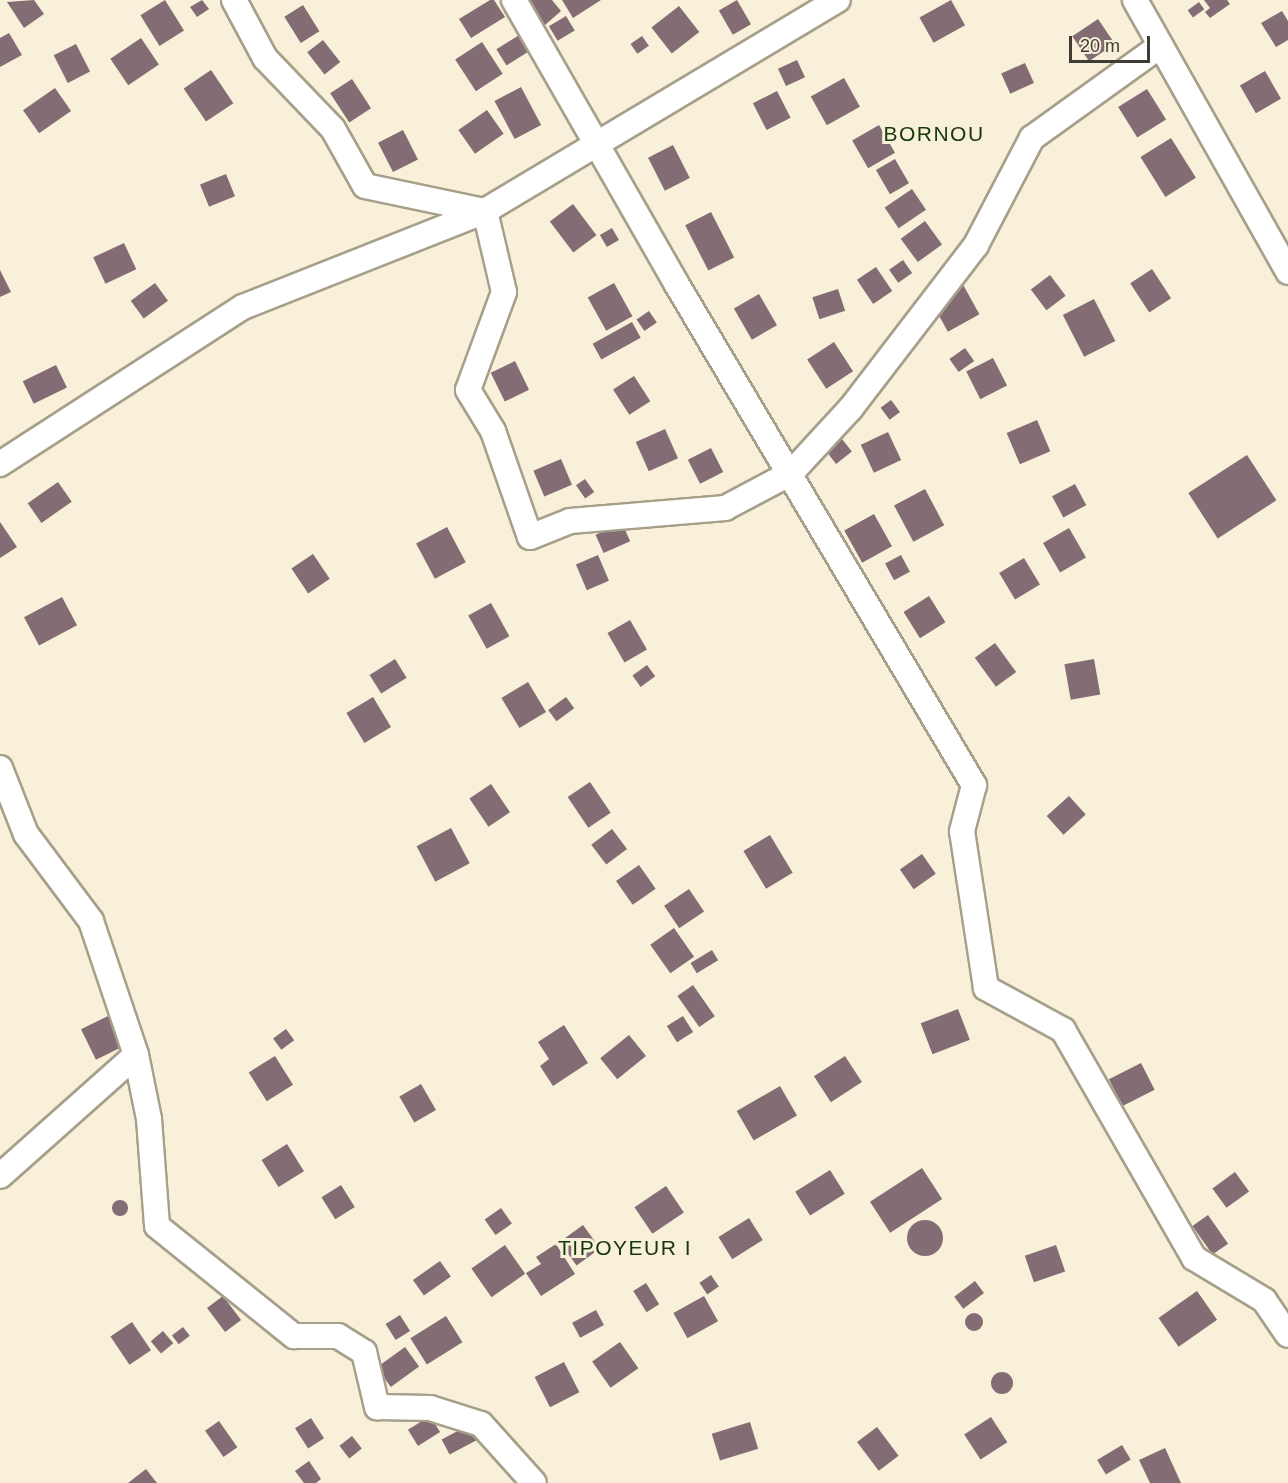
<!DOCTYPE html>
<style>
body{margin:0}
#map{position:relative;width:1288px;height:1483px;overflow:hidden;background:#f8f0d9;font-family:Helvetica,sans-serif}
div>[style]{position:absolute}
.building>*{inset:0;background:#836c73;transform-origin:0 0}
.round{border-radius:50%}
.roads{filter:drop-shadow(2px 0 #a69f8a) drop-shadow(-2px 0 #a69f8a) drop-shadow(0 2px #a69f8a) drop-shadow(0 -2px #a69f8a)}
.minor>*{height:24px;margin:-12px;padding:0 12px;transform-origin:12px;border-radius:12px;background:#fff}
span{translate:-50% -50%;white-space:nowrap;text-align:center;line-height:1.15;-webkit-text-stroke:6px #f8f0d9;paint-order:stroke}
.neighbourhood-label{font-size:21px;color:#173709;letter-spacing:1.5px}
.scale{position:absolute;left:1069px;top:36px;width:81px;height:27px;box-sizing:border-box;border:3px solid #3f3c33;border-top:0;padding-left:8px;font-size:18px;line-height:21px;white-space:nowrap;color:#3f3c33;-webkit-text-stroke:4px #f8f0d9;paint-order:stroke}
</style>
<div id="map">
<div class="building">
<div style="clip-path:polygon(34px 0,44px 14px,24px 28px,7px 2px)"></div>
<div style="left:165px;top:0;width:36px;height:29px;rotate:58deg"></div>
<div style="clip-path:polygon(202px 0,209px 9px,197px 17px,190px 7px)"></div>
<div style="clip-path:polygon(490px 0,494px 0,505px 17px,471px 38px,459px 19px)"></div>
<div style="clip-path:polygon(531px 0,552px 0,561px 11px,545px 25px,527px 3px)"></div>
<div style="clip-path:polygon(562px 0,601px 0,573px 18px)"></div>
<div style="left:737px;top:0;width:28px;height:21px;rotate:60deg"></div>
<div style="left:951px;top:0;width:29px;height:36px;rotate:61deg"></div>
<div style="clip-path:polygon(1204px 0,1227px 0,1230px 4px,1210px 18px,1205px 12px,1210px 8px)"></div>
<div style="left:1199px;top:2px;width:9px;height:14px;rotate:54deg"></div>
<div style="left:303px;top:5px;width:31px;height:22px;rotate:58deg"></div>
<div style="left:679px;top:6px;width:33px;height:35px;rotate:52deg"></div>
<div style="clip-path:polygon(1282px 11px,1288px 21px,1288px 40px,1276px 47px,1261px 23px)"></div>
<div style="left:566px;top:16px;width:17px;height:20px;rotate:59deg"></div>
<div style="left:1098px;top:19px;width:30px;height:31px;rotate:56deg"></div>
<div style="clip-path:polygon(9px 33px,22px 55px,0 67px,0 38px)"></div>
<div style="left:521px;top:34px;width:19px;height:29px;rotate:58deg"></div>
<div style="left:642px;top:36px;width:12px;height:14px;rotate:55deg"></div>
<div style="left:141px;top:38px;width:32px;height:37px;rotate:56deg"></div>
<div style="left:323px;top:40px;width:28px;height:20px;rotate:52deg"></div>
<div style="left:482px;top:42px;width:38px;height:32px;rotate:57deg"></div>
<div style="left:76px;top:44px;width:31px;height:25px;rotate:63deg"></div>
<div style="left:797px;top:60px;width:19px;height:21px;rotate:65deg"></div>
<div style="left:1025px;top:63px;width:22px;height:26px;rotate:66deg"></div>
<div style="left:211px;top:70px;width:40px;height:33px;rotate:56deg"></div>
<div style="left:1265px;top:71px;width:32px;height:29px;rotate:60deg"></div>
<div style="left:844px;top:78px;width:33px;height:38px;rotate:61deg"></div>
<div style="left:352px;top:79px;width:35px;height:26px;rotate:57deg"></div>
<div style="left:521px;top:87px;width:43px;height:30px;rotate:62deg"></div>
<div style="left:55px;top:88px;width:28px;height:39px;rotate:55deg"></div>
<div style="left:1147px;top:89px;width:36px;height:34px;rotate:58deg"></div>
<div style="left:777px;top:91px;width:30px;height:27px;rotate:63deg"></div>
<div style="left:487px;top:110px;width:29px;height:35px;rotate:55deg"></div>
<div style="left:879px;top:125px;width:32px;height:31px;rotate:60deg"></div>
<div style="left:403px;top:130px;width:33px;height:28px;rotate:63deg"></div>
<div style="left:1171px;top:138px;width:47px;height:36px;rotate:58deg"></div>
<div style="left:673px;top:145px;width:37px;height:28px;rotate:63deg"></div>
<div style="left:895px;top:159px;width:28px;height:22px;rotate:60deg"></div>
<div style="left:226px;top:174px;width:24px;height:28px;rotate:68deg"></div>
<div style="left:912px;top:189px;width:25px;height:33px;rotate:56deg"></div>
<div style="left:573px;top:204px;width:39px;height:29px;rotate:53deg"></div>
<div style="left:711px;top:212px;width:51px;height:29px;rotate:63deg"></div>
<div style="left:925px;top:221px;width:29px;height:30px;rotate:54deg"></div>
<div style="left:612px;top:228px;width:14px;height:14px;rotate:60deg"></div>
<div style="left:124px;top:243px;width:29px;height:34px;rotate:65deg"></div>
<div style="left:903px;top:260px;width:16px;height:17px;rotate:55deg"></div>
<div style="left:876px;top:267px;width:29px;height:23px;rotate:56deg"></div>
<div style="left:1152px;top:269px;width:35px;height:26px;rotate:57deg"></div>
<div style="clip-path:polygon(0 270px,11px 292px,0 297px)"></div>
<div style="left:1050px;top:275px;width:26px;height:24px;rotate:53deg"></div>
<div style="left:961px;top:281px;width:38px;height:36px;rotate:61deg"></div>
<div style="left:155px;top:283px;width:22px;height:30px;rotate:54deg"></div>
<div style="left:614px;top:283px;width:38px;height:30px;rotate:61deg"></div>
<div style="left:838px;top:289px;width:23px;height:27px;rotate:72deg"></div>
<div style="left:759px;top:294px;width:36px;height:29px;rotate:60deg"></div>
<div style="left:1094px;top:299px;width:47px;height:35px;rotate:63deg"></div>
<div style="left:649px;top:311px;width:14px;height:15px;rotate:56deg"></div>
<div style="left:632px;top:322px;width:18px;height:45px;rotate:61deg"></div>
<div style="left:834px;top:342px;width:35px;height:32px;rotate:57deg"></div>
<div style="left:965px;top:348px;width:16px;height:19px;rotate:55deg"></div>
<div style="left:993px;top:358px;width:31px;height:30px;rotate:63deg"></div>
<div style="left:515px;top:361px;width:32px;height:27px;rotate:64deg"></div>
<div style="left:56px;top:365px;width:25px;height:37px;rotate:64deg"></div>
<div style="left:634px;top:376px;width:30px;height:25px;rotate:57deg"></div>
<div style="left:891px;top:400px;width:15px;height:13px;rotate:53deg"></div>
<div style="left:1037px;top:420px;width:34px;height:33px;rotate:67deg"></div>
<div style="left:665px;top:429px;width:32px;height:32px;rotate:66deg"></div>
<div style="left:888px;top:432px;width:31px;height:30px;rotate:65deg"></div>
<div style="left:842px;top:439px;width:16px;height:20px;rotate:52deg"></div>
<div style="left:711px;top:448px;width:27px;height:26px;rotate:63deg"></div>
<div style="left:1247px;top:455px;width:54px;height:70px;rotate:57deg"></div>
<div style="left:561px;top:459px;width:28px;height:30px;rotate:67deg"></div>
<div style="left:585px;top:479px;width:16px;height:11px;rotate:55deg"></div>
<div style="left:58px;top:482px;width:24px;height:37px;rotate:55deg"></div>
<div style="left:1075px;top:484px;width:24px;height:26px;rotate:62deg"></div>
<div style="left:925px;top:489px;width:41px;height:35px;rotate:62deg"></div>
<div style="left:874px;top:514px;width:37px;height:34px;rotate:61deg"></div>
<div style="clip-path:polygon(0 522px,17px 547px,0 558px)"></div>
<div style="left:622px;top:523px;width:20px;height:29px;rotate:66deg"></div>
<div style="left:447px;top:527px;width:40px;height:35px;rotate:62deg"></div>
<div style="left:1069px;top:528px;width:34px;height:30px;rotate:60deg"></div>
<div style="left:313px;top:554px;width:30px;height:26px;rotate:56deg"></div>
<div style="left:598px;top:555px;width:28px;height:24px;rotate:67deg"></div>
<div style="left:901px;top:555px;width:19px;height:18px;rotate:62deg"></div>
<div style="left:1024px;top:558px;width:31px;height:29px;rotate:59deg"></div>
<div style="left:929px;top:596px;width:31px;height:30px;rotate:58deg"></div>
<div style="left:62px;top:597px;width:32px;height:43px;rotate:62deg"></div>
<div style="left:491px;top:603px;width:38px;height:26px;rotate:61deg"></div>
<div style="left:630px;top:620px;width:34px;height:26px;rotate:60deg"></div>
<div style="left:995px;top:643px;width:36px;height:25px;rotate:54deg"></div>
<div style="left:395px;top:659px;width:22px;height:30px;rotate:58deg"></div>
<div style="left:1094px;top:659px;width:36px;height:30px;rotate:80deg"></div>
<div style="left:647px;top:665px;width:14px;height:18px;rotate:54deg"></div>
<div style="left:528px;top:682px;width:35px;height:31px;rotate:59deg"></div>
<div style="left:373px;top:697px;width:35px;height:31px;rotate:59deg"></div>
<div style="left:566px;top:697px;width:14px;height:22px;rotate:54deg"></div>
<div style="left:590px;top:782px;width:37px;height:27px;rotate:56deg"></div>
<div style="left:491px;top:784px;width:34px;height:26px;rotate:56deg"></div>
<div style="left:1069px;top:796px;width:25px;height:30px;rotate:48deg"></div>
<div style="left:451px;top:828px;width:40px;height:39px;rotate:62deg"></div>
<div style="left:612px;top:829px;width:25px;height:26px;rotate:53deg"></div>
<div style="left:770px;top:835px;width:44px;height:31px;rotate:59deg"></div>
<div style="left:922px;top:854px;width:24px;height:27px;rotate:55deg"></div>
<div style="left:639px;top:865px;width:29px;height:28px;rotate:55deg"></div>
<div style="left:689px;top:889px;width:27px;height:30px;rotate:56deg"></div>
<div style="left:674px;top:928px;width:35px;height:29px;rotate:55deg"></div>
<div style="left:712px;top:950px;width:12px;height:25px;rotate:59deg"></div>
<div style="left:693px;top:985px;width:38px;height:19px;rotate:55deg"></div>
<div style="left:958px;top:1009px;width:33px;height:40px;rotate:69deg"></div>
<div style="left:108px;top:1016px;width:34px;height:30px;rotate:64deg"></div>
<div style="left:683px;top:1016px;width:19px;height:19px;rotate:58deg"></div>
<div style="clip-path:polygon(564px 1025px,588px 1063px,553px 1086px,540px 1066px,549px 1059px,538px 1042px)"></div>
<div style="left:286px;top:1029px;width:14px;height:16px;rotate:54deg"></div>
<div style="left:629px;top:1035px;width:27px;height:37px;rotate:51deg"></div>
<div style="left:275px;top:1056px;width:34px;height:31px;rotate:58deg"></div>
<div style="left:845px;top:1056px;width:31px;height:37px;rotate:57deg"></div>
<div style="left:1141px;top:1063px;width:30px;height:36px;rotate:63deg"></div>
<div style="left:421px;top:1084px;width:30px;height:25px;rotate:60deg"></div>
<div style="left:780px;top:1086px;width:34px;height:50px;rotate:60deg"></div>
<div style="left:287px;top:1144px;width:32px;height:30px;rotate:58deg"></div>
<div style="left:922px;top:1168px;width:37px;height:62px;rotate:57deg"></div>
<div style="left:830px;top:1170px;width:28px;height:41px;rotate:58deg"></div>
<div style="left:1235px;top:1172px;width:24px;height:28px;rotate:54deg"></div>
<div style="left:341px;top:1185px;width:26px;height:23px;rotate:58deg"></div>
<div style="left:666px;top:1186px;width:32px;height:38px;rotate:56deg"></div>
<div class="round" style="left:112px;top:1200px;width:16px;height:16px"></div>
<div style="left:501px;top:1208px;width:19px;height:20px;rotate:55deg"></div>
<div style="left:1208px;top:1215px;width:35px;height:19px;rotate:55deg"></div>
<div style="left:749px;top:1218px;width:26px;height:36px;rotate:58deg"></div>
<div class="round" style="left:907px;top:1220px;width:36px;height:36px"></div>
<div style="left:583px;top:1225px;width:29px;height:29px;rotate:54deg"></div>
<div style="clip-path:polygon(556px 1244px,575px 1274px,541px 1296px,526px 1273px,541px 1264px,536px 1257px)"></div>
<div style="left:505px;top:1245px;width:35px;height:41px;rotate:55deg"></div>
<div style="left:1056px;top:1245px;width:28px;height:33px;rotate:71deg"></div>
<div style="left:440px;top:1261px;width:19px;height:33px;rotate:55deg"></div>
<div style="left:711px;top:1275px;width:14px;height:14px;rotate:56deg"></div>
<div style="left:975px;top:1281px;width:15px;height:26px;rotate:53deg"></div>
<div style="left:646px;top:1283px;width:25px;height:15px;rotate:58deg"></div>
<div style="left:1197px;top:1291px;width:35px;height:47px;rotate:55deg"></div>
<div style="left:223px;top:1296px;width:30px;height:20px;rotate:53deg"></div>
<div style="left:704px;top:1296px;width:29px;height:35px;rotate:61deg"></div>
<div style="left:596px;top:1310px;width:17px;height:27px;rotate:62deg"></div>
<div class="round" style="left:965px;top:1313px;width:18px;height:18px"></div>
<div style="left:400px;top:1315px;width:19px;height:17px;rotate:58deg"></div>
<div style="left:446px;top:1316px;width:31px;height:42px;rotate:58deg"></div>
<div style="left:132px;top:1322px;width:34px;height:26px;rotate:56deg"></div>
<div style="left:183px;top:1327px;width:11px;height:14px;rotate:52deg"></div>
<div style="left:163px;top:1331px;width:16px;height:16px;rotate:50deg"></div>
<div style="left:620px;top:1342px;width:32px;height:34px;rotate:55deg"></div>
<div style="left:405px;top:1347px;width:24px;height:35px;rotate:54deg"></div>
<div style="left:564px;top:1362px;width:34px;height:33px;rotate:63deg"></div>
<div class="round" style="left:991px;top:1372px;width:22px;height:22px"></div>
<div style="left:430px;top:1416px;width:19px;height:26px;rotate:58deg"></div>
<div style="left:991px;top:1417px;width:30px;height:32px;rotate:57deg"></div>
<div style="left:311px;top:1418px;width:24px;height:19px;rotate:57deg"></div>
<div style="left:219px;top:1421px;width:32px;height:17px;rotate:55deg"></div>
<div style="left:750px;top:1422px;width:28px;height:40px;rotate:73deg"></div>
<div style="left:469px;top:1425px;width:17px;height:31px;rotate:62deg"></div>
<div style="left:877px;top:1427px;width:36px;height:25px;rotate:53deg"></div>
<div style="left:352px;top:1436px;width:16px;height:16px;rotate:52deg"></div>
<div style="left:1122px;top:1445px;width:17px;height:29px;rotate:59deg"></div>
<div style="clip-path:polygon(1165px 1448px,1181px 1483px,1150px 1483px,1139px 1460px)"></div>
<div style="clip-path:polygon(309px 1461px,321px 1479px,316px 1483px,304px 1483px,295px 1471px)"></div>
<div style="clip-path:polygon(146px 1469px,157px 1483px,128px 1483px)"></div>
</div>
<div class="roads">
<div class="minor">
<div style="left:234px;top:0;width:66px;rotate:61.9deg"></div>
<div style="left:265px;top:58px;width:98px;rotate:46.2deg"></div>
<div style="left:333px;top:129px;width:65px;rotate:60.7deg"></div>
<div style="left:365px;top:186px;width:123px;rotate:11.8deg"></div>
<div style="left:485px;top:211px;width:83px;rotate:76.8deg"></div>
<div style="left:504px;top:292px;width:104px;rotate:110.2deg"></div>
<div style="left:468px;top:390px;width:48px;rotate:58.6deg"></div>
<div style="left:493px;top:431px;width:112px;rotate:70.8deg"></div>
<div style="left:530px;top:537px;width:43px;rotate:-21.8deg"></div>
<div style="left:570px;top:521px;width:156px;rotate:-4.8deg"></div>
<div style="left:725px;top:508px;width:75px;rotate:-27.9deg"></div>
<div style="left:791px;top:473px;width:88px;rotate:-47.3deg"></div>
<div style="left:851px;top:408px;width:205px;rotate:-52.5deg"></div>
<div style="left:976px;top:245px;width:121px;rotate:-62.4deg"></div>
<div style="left:1032px;top:138px;width:158px;rotate:-35.7deg"></div>
<div style="left:514px;top:0;width:326px;rotate:60.2deg"></div>
<div style="left:676px;top:283px;width:584px;rotate:59.31deg"></div>
<div style="left:974px;top:785px;width:48px;rotate:104.6deg"></div>
<div style="left:962px;top:831px;width:159px;rotate:81.3deg"></div>
<div style="left:986px;top:988px;width:88px;rotate:28.6deg"></div>
<div style="left:1063px;top:1030px;width:263px;rotate:60.1deg"></div>
<div style="left:1194px;top:1258px;width:82px;rotate:31deg"></div>
<div style="left:1264px;top:1300px;width:42px;rotate:55.6deg"></div>
<div style="left:1135px;top:0;width:312px;rotate:60.6deg"></div>
<div style="left:0;top:464px;width:289px;rotate:-32.9deg"></div>
<div style="left:243px;top:307px;width:260px;rotate:-21.6deg"></div>
<div style="left:485px;top:211px;width:411px;rotate:-30.9deg"></div>
<div style="left:0;top:768px;width:71px;rotate:68.5deg"></div>
<div style="left:26px;top:834px;width:109px;rotate:53.2deg"></div>
<div style="left:91px;top:921px;width:141px;rotate:71.4deg"></div>
<div style="left:136px;top:1055px;width:65px;rotate:78.5deg"></div>
<div style="left:149px;top:1119px;width:107px;rotate:85.7deg"></div>
<div style="left:157px;top:1226px;width:176px;rotate:38.8deg"></div>
<div style="left:294px;top:1336px;width:44px"></div>
<div style="left:338px;top:1336px;width:31px;rotate:32deg"></div>
<div style="left:364px;top:1352px;width:57px;rotate:76.7deg"></div>
<div style="left:377px;top:1407px;width:53px;rotate:1.1deg"></div>
<div style="left:430px;top:1408px;width:53px;rotate:17.4deg"></div>
<div style="left:481px;top:1424px;width:79px;rotate:48.1deg"></div>
<div style="left:0;top:1176px;width:182px;rotate:-41.7deg"></div>
</div>
</div>
<div class="neighbourhood-label">
<span style="left:934px;top:134px">BORNOU</span>
<span style="left:625px;top:1248px">TIPOYEUR I</span>
</div>
<div class="scale">20 m</div>
</div>
